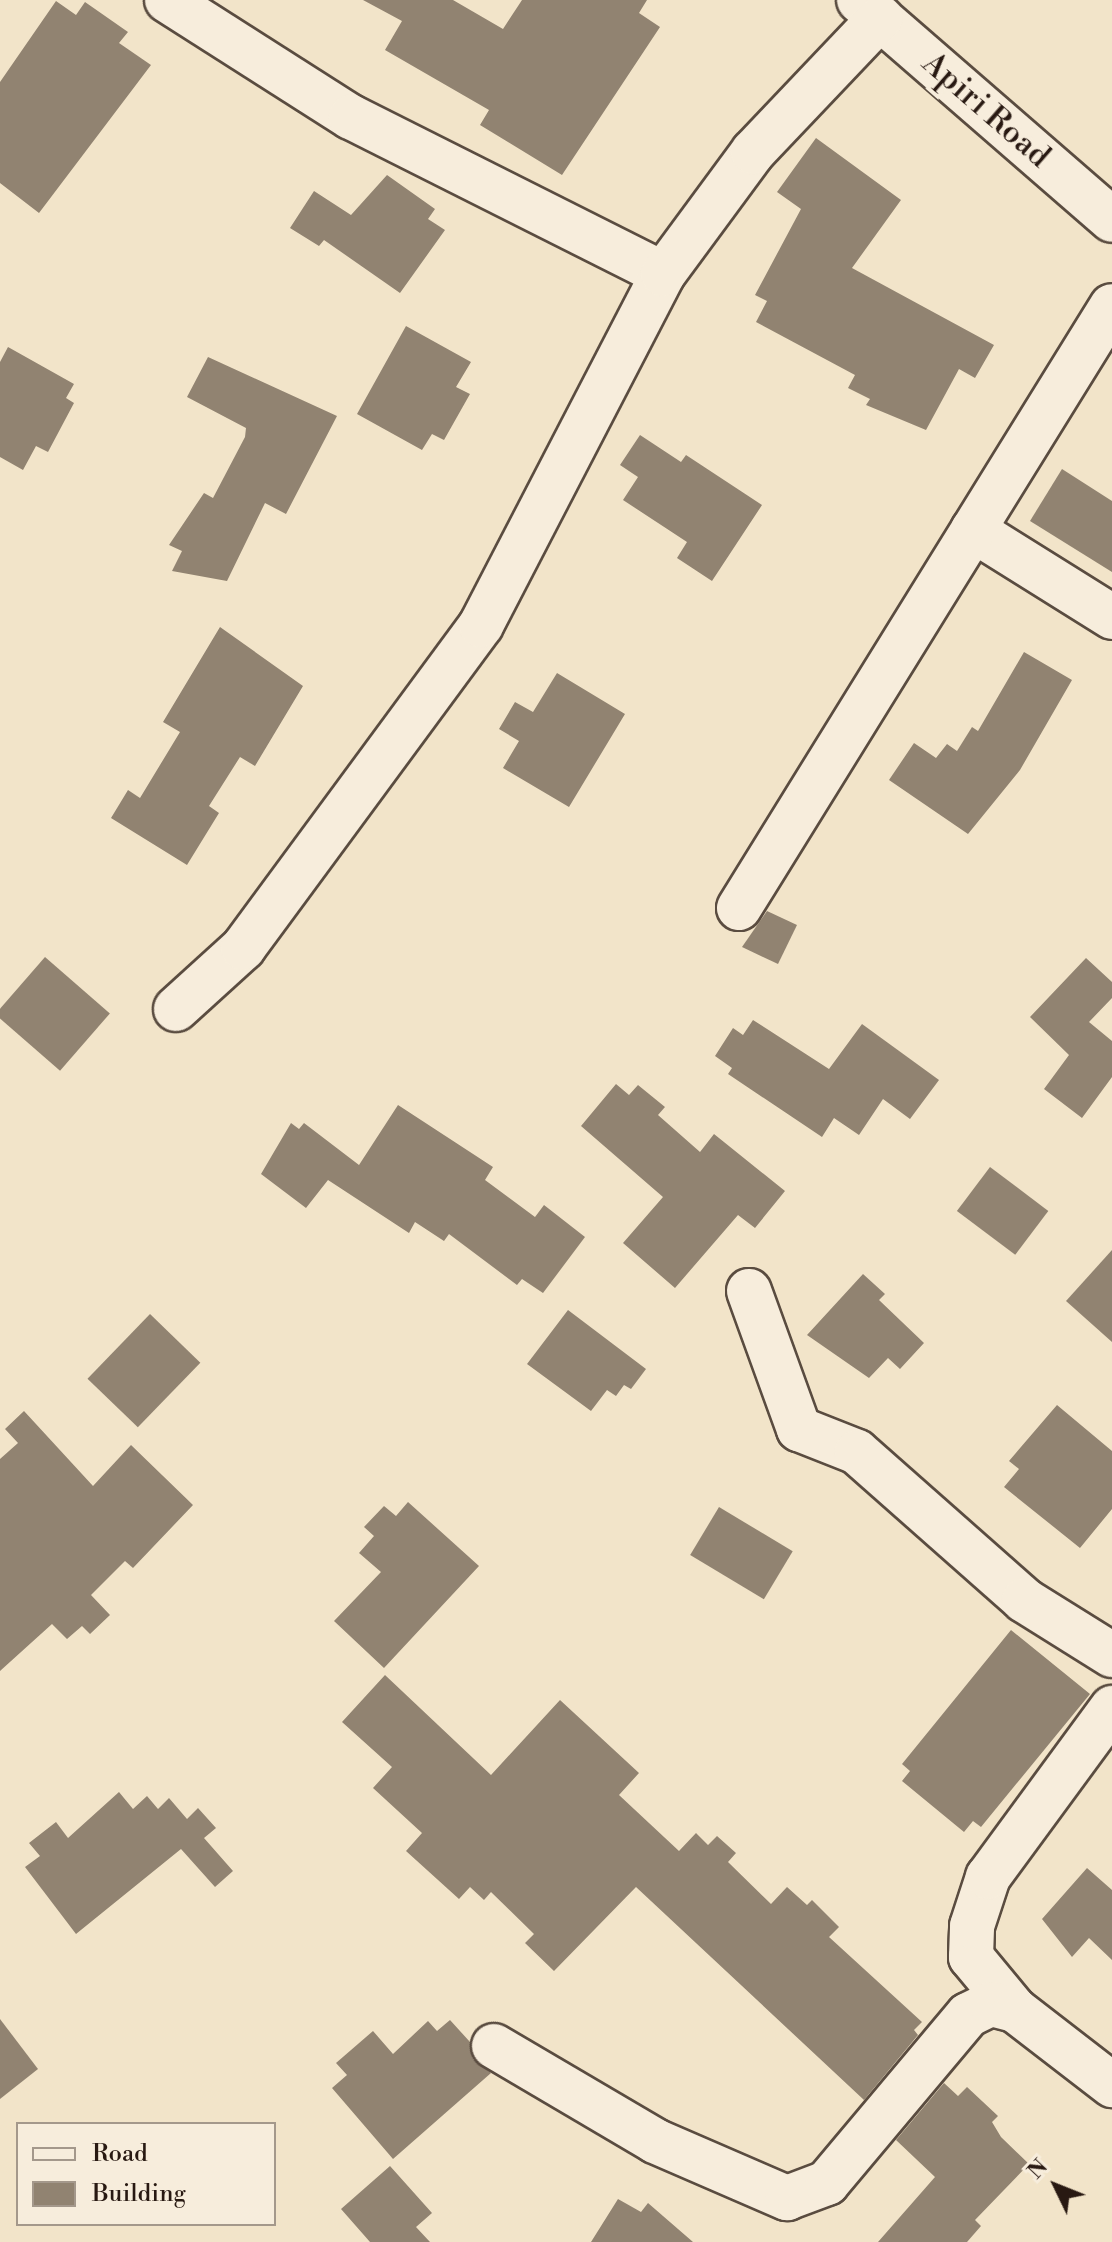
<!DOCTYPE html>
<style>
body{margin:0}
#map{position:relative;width:1112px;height:2242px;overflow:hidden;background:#f2e4c9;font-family:"Libre Bodoni",serif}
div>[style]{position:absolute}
.building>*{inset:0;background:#918371;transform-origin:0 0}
.roads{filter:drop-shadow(2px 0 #5a4c40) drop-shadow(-2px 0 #5a4c40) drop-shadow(0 2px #5a4c40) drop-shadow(0 -2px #5a4c40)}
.minor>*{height:44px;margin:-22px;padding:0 22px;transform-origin:22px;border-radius:22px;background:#f7eddc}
span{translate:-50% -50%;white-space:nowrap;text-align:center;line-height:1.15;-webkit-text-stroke:8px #f7eddc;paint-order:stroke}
.street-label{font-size:32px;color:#281912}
.legend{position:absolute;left:16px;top:2122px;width:260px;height:104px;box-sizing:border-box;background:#f7eddc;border:2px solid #a4988b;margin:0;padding:10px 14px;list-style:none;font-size:24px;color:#281912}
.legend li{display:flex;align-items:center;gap:16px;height:40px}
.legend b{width:40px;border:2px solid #a4988b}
.north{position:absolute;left:1016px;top:2146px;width:80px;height:80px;-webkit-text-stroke:6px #f7eddc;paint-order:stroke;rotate:313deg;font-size:22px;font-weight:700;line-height:32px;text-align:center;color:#281912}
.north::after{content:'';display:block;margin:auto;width:28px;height:36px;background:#281912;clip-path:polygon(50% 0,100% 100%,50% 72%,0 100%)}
</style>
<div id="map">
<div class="building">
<div style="clip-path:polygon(363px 0,453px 0,503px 29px,522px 0,647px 0,639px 13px,660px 27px,562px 175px,480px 125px,489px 110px,385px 50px,402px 21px)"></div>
<div style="clip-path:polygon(56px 1px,76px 15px,85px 2px,128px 32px,119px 43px,151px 65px,39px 213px,0 183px,0 82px)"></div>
<div style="clip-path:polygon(816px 138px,901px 200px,852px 268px,994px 345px,975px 378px,959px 369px,926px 430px,866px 405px,870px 399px,848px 388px,855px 375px,756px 322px,767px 301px,755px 295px,801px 209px,777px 192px)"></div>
<div style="clip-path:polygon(387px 175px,435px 209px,428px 219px,445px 230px,400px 293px,324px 240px,319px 246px,290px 228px,314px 191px,351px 215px)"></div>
<div style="clip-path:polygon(406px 326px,471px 362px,456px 387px,470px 394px,444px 440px,432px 434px,422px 450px,357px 414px)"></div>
<div style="clip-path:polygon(8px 347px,74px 384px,66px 398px,74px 403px,48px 452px,36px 446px,23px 470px,0 457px,0 362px)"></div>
<div style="clip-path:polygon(208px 357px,337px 416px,286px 514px,265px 503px,227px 581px,172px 571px,182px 551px,169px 545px,204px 493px,213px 498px,245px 437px,246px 428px,187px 397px)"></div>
<div style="clip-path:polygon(640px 435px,681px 462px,686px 455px,762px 505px,712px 581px,677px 558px,687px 542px,623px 500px,638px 477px,620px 465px)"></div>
<div style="clip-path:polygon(1062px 469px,1112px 501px,1112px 572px,1030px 521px)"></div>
<div style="clip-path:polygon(220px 627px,303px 686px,255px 766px,240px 757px,209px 806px,219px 813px,187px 865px,111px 818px,128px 790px,140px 798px,180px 732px,163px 722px)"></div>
<div style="clip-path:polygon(1024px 652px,1072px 680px,1020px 770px,968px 834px,889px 780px,914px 743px,936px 758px,947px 744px,957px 751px,972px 727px,978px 731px)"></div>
<div style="clip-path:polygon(557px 673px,625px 714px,569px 807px,503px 768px,519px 741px,499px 729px,515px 702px,533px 712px)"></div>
<div style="clip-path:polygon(767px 911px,797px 925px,778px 964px,742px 947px)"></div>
<div style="left:45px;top:957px;width:86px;height:76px;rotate:41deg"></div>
<div style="clip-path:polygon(1086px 958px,1112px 982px,1112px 998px,1089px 1022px,1112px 1041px,1112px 1077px,1082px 1118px,1044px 1089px,1069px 1055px,1030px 1017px)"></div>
<div style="clip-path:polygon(753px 1020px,829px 1069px,862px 1024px,939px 1080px,910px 1119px,883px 1099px,859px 1135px,834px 1118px,822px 1137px,728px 1074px,732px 1068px,715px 1056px,733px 1028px,743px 1035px)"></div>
<div style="clip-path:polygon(616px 1084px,629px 1095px,638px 1085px,665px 1107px,658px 1115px,700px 1152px,714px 1134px,785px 1191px,755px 1228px,738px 1215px,675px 1288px,623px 1243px,663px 1197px,581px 1126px)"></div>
<div style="clip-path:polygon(398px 1105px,493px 1167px,485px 1180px,535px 1217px,544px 1205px,585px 1237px,543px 1293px,522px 1279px,517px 1285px,449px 1234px,444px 1241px,415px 1222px,409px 1233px,328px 1180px,306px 1208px,261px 1174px,291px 1123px,299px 1129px,304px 1123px,359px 1165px)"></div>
<div style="left:990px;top:1167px;width:73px;height:55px;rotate:37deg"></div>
<div style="clip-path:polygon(1112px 1250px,1112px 1342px,1066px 1301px)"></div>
<div style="clip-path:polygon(863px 1274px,885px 1294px,879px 1300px,924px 1343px,900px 1369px,888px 1358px,869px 1378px,807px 1335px)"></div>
<div style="clip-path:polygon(568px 1310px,646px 1369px,631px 1389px,624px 1385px,616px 1396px,607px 1390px,591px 1411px,527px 1364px)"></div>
<div style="left:150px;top:1314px;width:70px;height:90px;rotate:44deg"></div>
<div style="clip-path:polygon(1057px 1405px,1112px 1451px,1112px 1509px,1080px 1548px,1004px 1487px,1019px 1469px,1009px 1461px)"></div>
<div style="clip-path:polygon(24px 1411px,93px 1486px,131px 1445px,193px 1505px,133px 1568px,125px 1561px,91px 1595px,110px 1615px,90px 1634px,82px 1626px,67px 1639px,52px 1624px,0 1671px,0 1459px,18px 1443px,5px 1429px)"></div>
<div style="clip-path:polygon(408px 1502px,479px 1566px,384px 1668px,334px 1621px,381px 1572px,359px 1553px,374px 1536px,364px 1527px,384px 1506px,396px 1516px)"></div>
<div style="left:719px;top:1507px;width:86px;height:56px;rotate:31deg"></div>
<div style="clip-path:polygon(1011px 1630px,1090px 1694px,981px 1827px,973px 1821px,964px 1832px,902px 1781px,910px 1771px,902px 1764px)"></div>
<div style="clip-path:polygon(385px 1675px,491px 1775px,560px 1700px,639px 1773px,619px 1795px,679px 1851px,696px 1833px,708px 1845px,717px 1836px,736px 1853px,728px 1862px,771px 1904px,787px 1887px,807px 1905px,812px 1900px,839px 1927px,829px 1937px,922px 2022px,914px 2030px,918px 2035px,864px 2100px,636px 1887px,554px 1971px,525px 1943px,534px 1934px,491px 1892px,484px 1900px,470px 1887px,459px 1899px,406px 1851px,422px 1833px,373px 1788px,392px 1767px,342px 1722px)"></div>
<div style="clip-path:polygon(119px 1792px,133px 1809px,147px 1796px,158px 1809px,169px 1798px,187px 1819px,198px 1808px,216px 1828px,204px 1838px,233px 1871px,215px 1887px,181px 1849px,76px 1934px,25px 1867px,40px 1856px,29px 1843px,56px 1822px,68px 1838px)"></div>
<div style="clip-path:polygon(1087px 1868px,1112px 1890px,1112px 1960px,1089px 1938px,1072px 1957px,1042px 1919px)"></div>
<div style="clip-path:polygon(0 2019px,38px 2069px,0 2099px)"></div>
<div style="clip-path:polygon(450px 2020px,470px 2042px,473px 2059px,491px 2073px,393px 2159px,332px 2088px,347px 2075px,336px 2063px,373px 2031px,393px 2054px,428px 2021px,437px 2031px)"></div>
<div style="clip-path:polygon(944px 2083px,958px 2096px,967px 2087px,998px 2116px,992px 2122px,1001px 2137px,1029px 2164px,975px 2220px,981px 2226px,967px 2242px,878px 2242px,935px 2177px,896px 2140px)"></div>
<div style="clip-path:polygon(390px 2166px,432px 2213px,416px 2227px,430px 2242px,370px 2242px,341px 2209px)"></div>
<div style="clip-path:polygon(618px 2199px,641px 2212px,648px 2203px,693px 2242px,591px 2242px)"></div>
</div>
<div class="roads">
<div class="minor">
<div style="left:167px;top:0;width:218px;rotate:32.5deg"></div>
<div style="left:351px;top:117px;width:349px;rotate:26.7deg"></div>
<div style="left:859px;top:0;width:335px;rotate:41deg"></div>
<div style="left:973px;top:530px;width:164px;rotate:32deg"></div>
<div style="left:739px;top:908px;width:708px;rotate:-58.22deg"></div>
<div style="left:176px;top:1009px;width:91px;rotate:-42.3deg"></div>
<div style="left:243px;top:948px;width:401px;rotate:-53.6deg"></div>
<div style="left:481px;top:625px;width:395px;rotate:-62.6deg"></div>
<div style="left:663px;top:274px;width:152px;rotate:-53.6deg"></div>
<div style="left:753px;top:152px;width:185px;rotate:-46.5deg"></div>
<div style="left:749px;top:1291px;width:147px;rotate:70.1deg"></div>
<div style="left:799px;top:1429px;width:62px;rotate:21.6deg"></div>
<div style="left:857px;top:1452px;width:223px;rotate:41.5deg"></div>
<div style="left:1024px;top:1600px;width:104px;rotate:32deg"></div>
<div style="left:1015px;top:2010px;width:69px;rotate:-129.7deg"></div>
<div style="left:971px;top:1957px;width:31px;rotate:-88deg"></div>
<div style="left:972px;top:1926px;width:52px;rotate:-71.9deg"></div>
<div style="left:988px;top:1877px;width:210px;rotate:-53.7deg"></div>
<div style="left:494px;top:2046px;width:187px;rotate:30.5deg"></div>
<div style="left:655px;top:2141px;width:144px;rotate:23.4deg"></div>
<div style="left:787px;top:2198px;width:43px;rotate:-20.6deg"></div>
<div style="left:827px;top:2183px;width:219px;rotate:-50deg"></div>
<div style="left:968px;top:2015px;width:25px;rotate:-26deg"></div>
<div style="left:991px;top:2004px;width:25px;rotate:14deg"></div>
<div style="left:1015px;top:2010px;width:123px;rotate:37.7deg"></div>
</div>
</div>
<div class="street-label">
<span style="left:986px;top:110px;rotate:41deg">Apiri Road</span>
</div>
<ul class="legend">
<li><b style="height:10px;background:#f7eddc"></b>Road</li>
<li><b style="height:22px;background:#918371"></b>Building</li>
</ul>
<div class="north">N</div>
</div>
